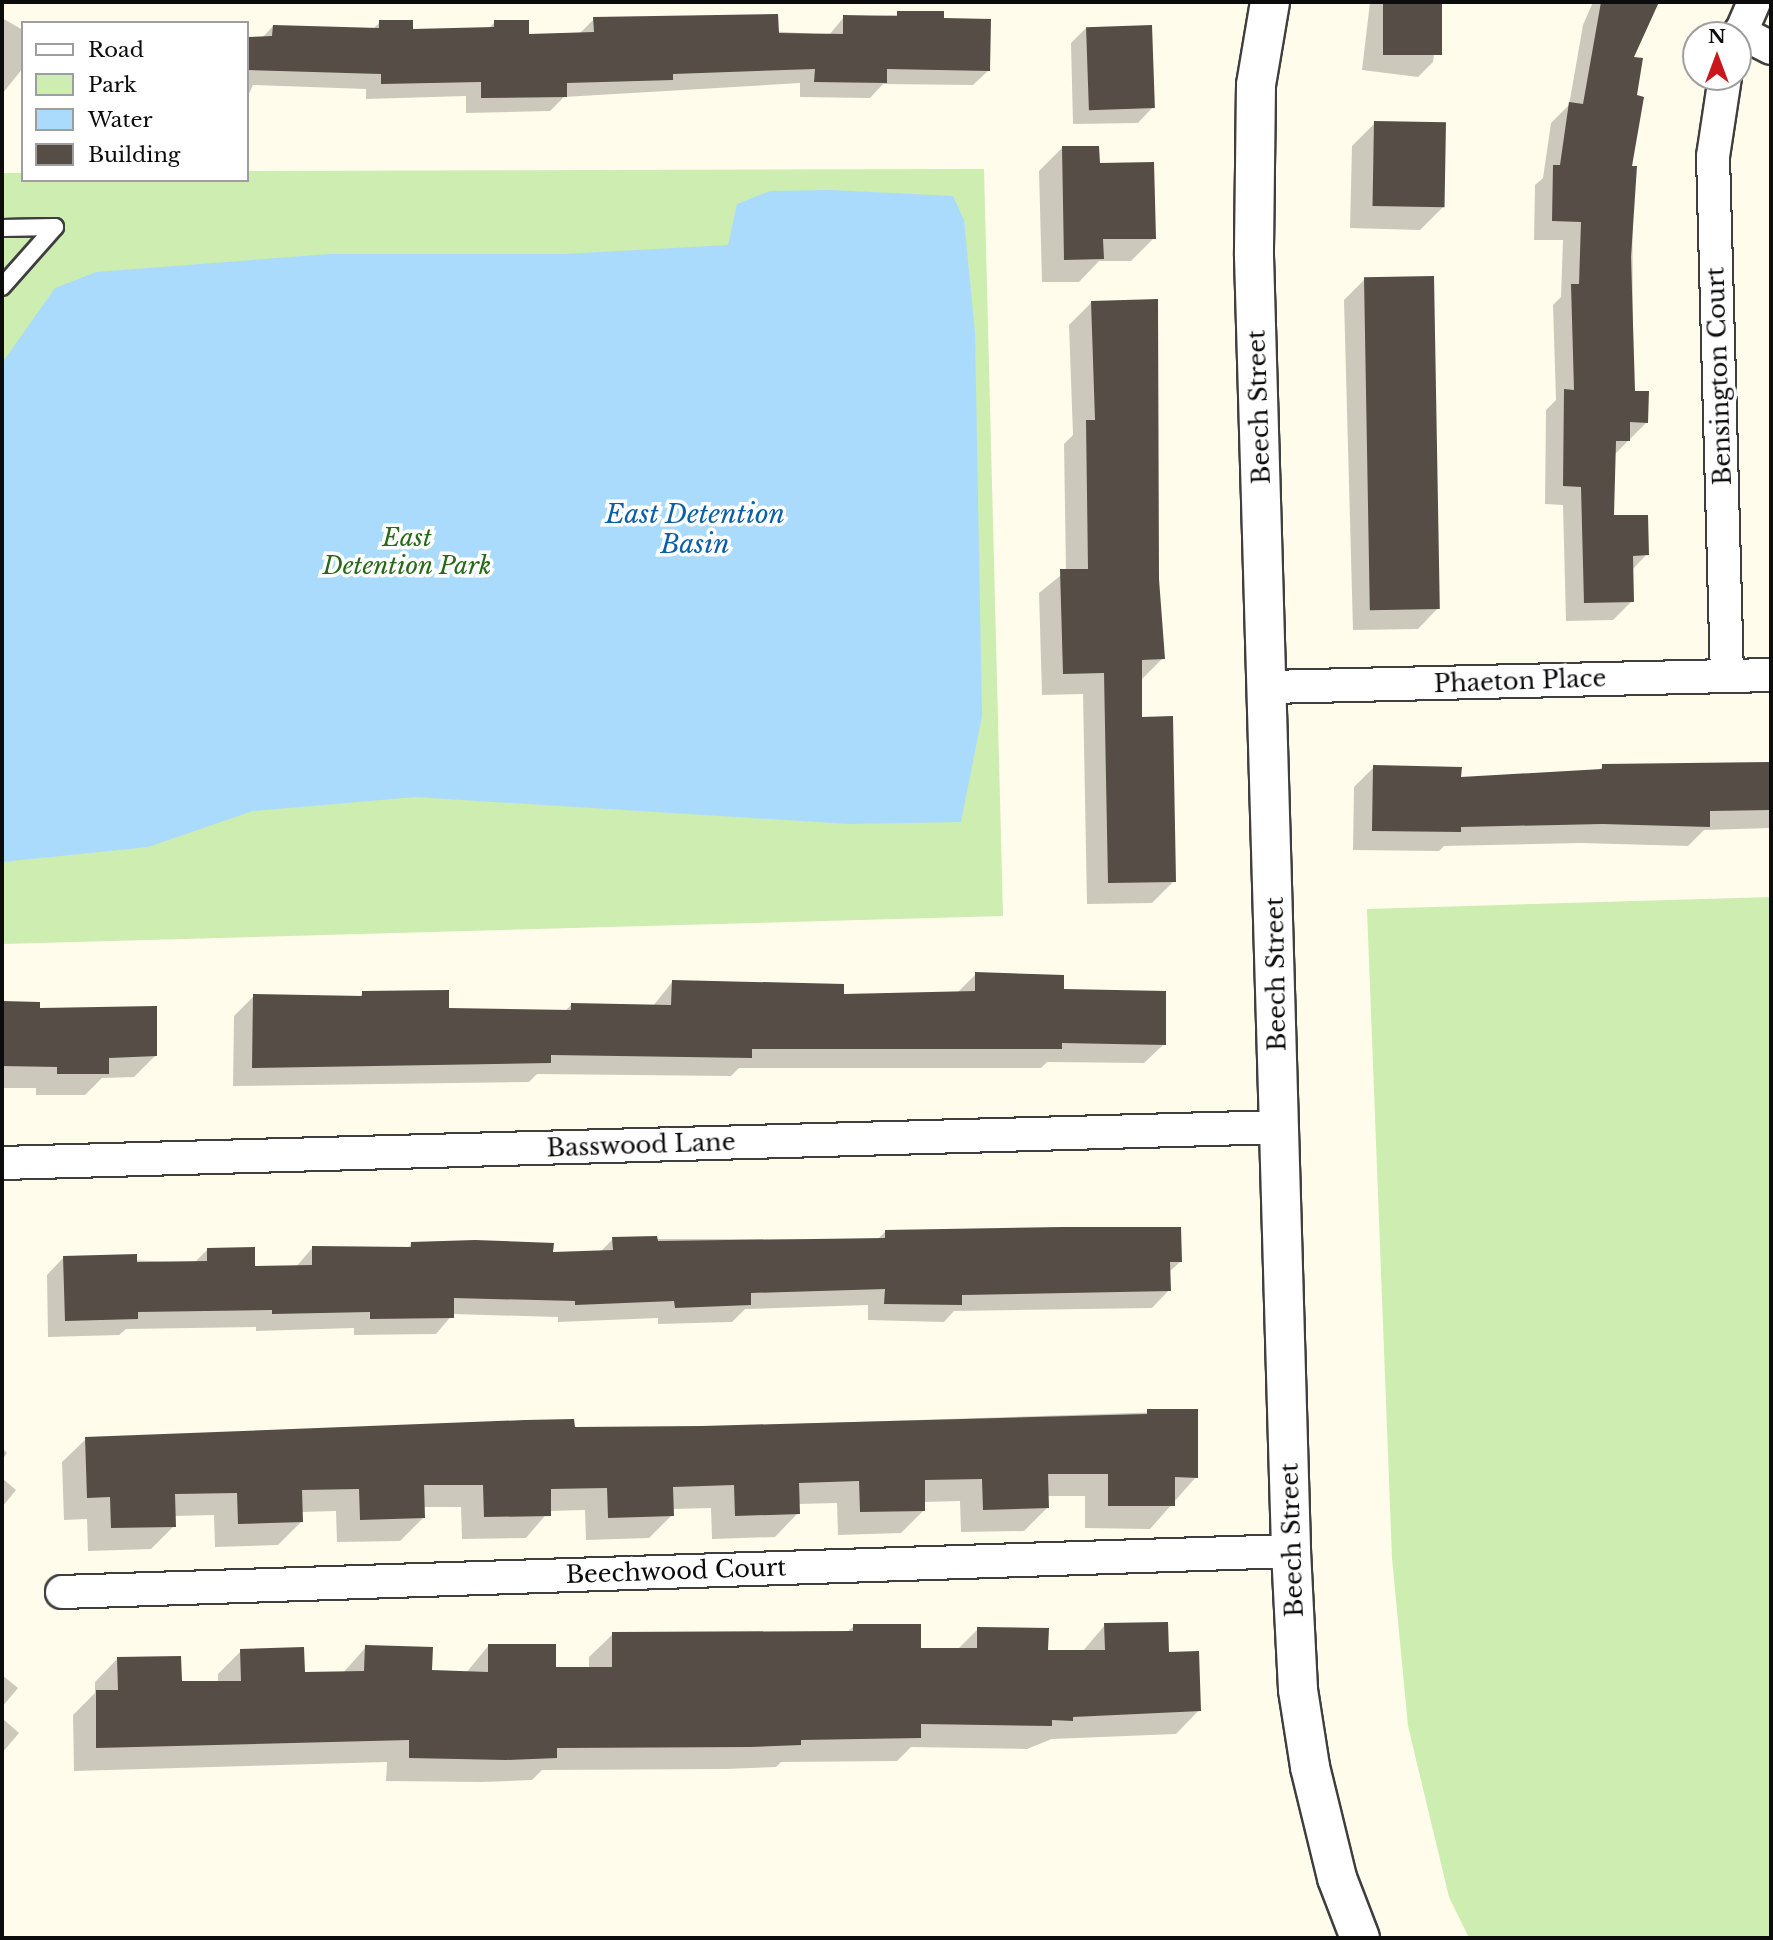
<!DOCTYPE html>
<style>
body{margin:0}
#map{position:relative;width:1773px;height:1940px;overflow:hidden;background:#fffceb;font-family:"Libre Baskerville",serif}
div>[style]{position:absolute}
.green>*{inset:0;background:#ceedb1}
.water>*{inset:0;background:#aadbfc}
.shadow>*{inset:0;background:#0003}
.building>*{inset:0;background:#564d47;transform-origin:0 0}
.roads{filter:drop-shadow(2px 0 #3f3f3f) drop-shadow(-2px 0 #3f3f3f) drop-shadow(0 2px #3f3f3f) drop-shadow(0 -2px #3f3f3f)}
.service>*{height:16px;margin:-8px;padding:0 8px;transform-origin:8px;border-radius:8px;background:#fff}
.minor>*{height:32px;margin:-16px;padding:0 16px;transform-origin:16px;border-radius:16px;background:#fff}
.tertiary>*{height:38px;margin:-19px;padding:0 19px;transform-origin:19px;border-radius:19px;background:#fff}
span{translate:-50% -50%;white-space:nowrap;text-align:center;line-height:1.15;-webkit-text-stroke:7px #fff;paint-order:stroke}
.street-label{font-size:24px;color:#0c0c0c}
.park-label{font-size:24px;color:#266917;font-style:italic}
.water-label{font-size:26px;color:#0a5fa9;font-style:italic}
.frame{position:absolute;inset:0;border:4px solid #0c0c0c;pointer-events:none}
.legend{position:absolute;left:21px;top:21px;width:228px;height:161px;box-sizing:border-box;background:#fff;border:2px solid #9e9e9e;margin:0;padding:9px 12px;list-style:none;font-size:21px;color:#0c0c0c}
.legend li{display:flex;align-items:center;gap:14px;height:35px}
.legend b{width:35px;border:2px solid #9e9e9e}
.north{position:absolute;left:1682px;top:21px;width:70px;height:70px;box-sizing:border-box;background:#fff;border:2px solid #9e9e9e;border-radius:50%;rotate:0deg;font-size:19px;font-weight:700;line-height:28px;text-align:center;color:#0c0c0c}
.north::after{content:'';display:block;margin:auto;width:24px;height:32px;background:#c9171b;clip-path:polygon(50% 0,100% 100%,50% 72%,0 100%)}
</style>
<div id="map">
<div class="green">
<div style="clip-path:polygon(984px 169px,1003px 916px,2px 944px,2px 173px,23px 173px,23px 180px,247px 180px,247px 171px)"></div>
<div style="clip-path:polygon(1771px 897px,1771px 1938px,1469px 1938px,1449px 1897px,1408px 1726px,1392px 1558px,1367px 909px)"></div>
</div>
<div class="water">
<div style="clip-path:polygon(831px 190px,953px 196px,964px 220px,975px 332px,982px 716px,961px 822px,849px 824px,415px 797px,253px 811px,148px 847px,2px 862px,2px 363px,55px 288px,96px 272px,329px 254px,564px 254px,728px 245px,737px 204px,770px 191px)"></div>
</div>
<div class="shadow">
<div style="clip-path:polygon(1370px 2px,1441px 2px,1433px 62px,1418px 77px,1362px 70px)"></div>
<div style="clip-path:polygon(1593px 2px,1657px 2px,1632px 58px,1633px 393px,1647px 422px,1614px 455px,1613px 517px,1647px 554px,1632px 570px,1632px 601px,1613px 620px,1566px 621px,1563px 505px,1545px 504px,1546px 410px,1556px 400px,1553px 305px,1561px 297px,1563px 240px,1534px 240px,1535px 185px,1543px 178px,1551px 123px,1569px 105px,1583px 25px)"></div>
<div style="clip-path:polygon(943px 13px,943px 20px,989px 70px,973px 85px,883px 84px,870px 98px,800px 97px,800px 83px,564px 97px,550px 111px,466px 113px,466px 96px,366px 99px,366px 89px,253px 85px,247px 98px,247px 38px,262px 38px,273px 26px,372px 30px,380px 22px,412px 31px,488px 29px,495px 22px,527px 36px,579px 34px,594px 19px,829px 35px,844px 17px)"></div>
<div style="clip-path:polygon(2px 18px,23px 30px,23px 68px,2px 94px)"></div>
<div style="clip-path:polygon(1086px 28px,1153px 107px,1138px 123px,1073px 124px,1071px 43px)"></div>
<div style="clip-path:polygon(1375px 123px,1443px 207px,1420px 230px,1350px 228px,1352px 146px)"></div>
<div style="clip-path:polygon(1062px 148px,1098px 165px,1154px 238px,1131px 261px,1099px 261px,1079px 282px,1042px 282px,1039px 171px)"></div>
<div style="clip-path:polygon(1365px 279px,1438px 608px,1418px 629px,1353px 630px,1344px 300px)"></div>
<div style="clip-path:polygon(1091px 303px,1157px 579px,1163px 658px,1141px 680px,1140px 719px,1174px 881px,1152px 903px,1087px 904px,1083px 694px,1042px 695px,1039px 593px,1066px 571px,1064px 444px,1073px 435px,1069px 325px)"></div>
<div style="clip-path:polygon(1771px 765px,1771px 828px,1704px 830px,1688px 846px,1581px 843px,1444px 846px,1439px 851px,1353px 850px,1354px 787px,1374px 767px,1460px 779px,1598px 771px,1603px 766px)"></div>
<div style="clip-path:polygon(976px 974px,1062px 990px,1164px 1044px,1144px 1063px,1047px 1062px,1041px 1068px,739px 1068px,731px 1076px,537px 1074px,529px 1082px,233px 1086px,234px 1016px,254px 996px,358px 998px,363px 993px,447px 1010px,564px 1012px,572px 1004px,653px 1006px,673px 981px,842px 996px,957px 993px)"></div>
<div style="clip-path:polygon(2px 1003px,38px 1004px,38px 1009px,155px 1056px,134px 1077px,102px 1078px,85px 1095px,36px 1095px,36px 1088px,2px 1088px)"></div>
<div style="clip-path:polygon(886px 1231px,1180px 1262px,1168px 1273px,1169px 1290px,1152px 1308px,954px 1311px,944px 1322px,868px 1320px,868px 1305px,745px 1309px,732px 1322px,658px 1324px,658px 1318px,558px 1322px,558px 1317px,453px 1314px,436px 1334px,354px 1335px,354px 1328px,256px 1331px,256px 1327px,126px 1329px,119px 1335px,48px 1337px,47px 1275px,64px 1257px,194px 1263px,207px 1250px,254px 1268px,296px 1267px,313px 1247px,407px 1249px,411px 1244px,552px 1254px,600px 1252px,613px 1239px,878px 1239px)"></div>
<div style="clip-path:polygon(1196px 1411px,1196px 1477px,1150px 1529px,1085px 1528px,1085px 1496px,1047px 1496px,1047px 1508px,1024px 1531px,961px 1532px,960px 1501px,923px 1502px,924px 1510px,901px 1533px,838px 1535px,837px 1503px,798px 1504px,798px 1513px,775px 1537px,712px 1539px,711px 1508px,672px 1509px,672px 1515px,649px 1538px,586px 1540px,585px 1510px,549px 1511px,526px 1538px,462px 1539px,461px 1507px,423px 1507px,423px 1518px,400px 1541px,337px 1542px,336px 1511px,301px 1512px,301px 1522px,278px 1545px,215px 1547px,214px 1515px,174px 1516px,174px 1526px,151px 1549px,88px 1551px,87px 1519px,64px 1520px,62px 1462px,86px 1439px,702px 1427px)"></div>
<div style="clip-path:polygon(2px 1448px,7px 1453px,2px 1460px)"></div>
<div style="clip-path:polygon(2px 1478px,16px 1490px,2px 1507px)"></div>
<div style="clip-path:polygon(1105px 1625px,1167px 1654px,1199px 1710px,1176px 1734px,1052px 1739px,1027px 1749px,911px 1747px,897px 1761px,781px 1762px,776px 1767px,726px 1769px,542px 1770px,532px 1780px,482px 1782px,386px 1781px,387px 1762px,74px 1771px,73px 1715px,95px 1693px,95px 1682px,118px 1658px,180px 1683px,218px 1683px,218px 1674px,241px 1651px,303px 1674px,343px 1673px,366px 1647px,431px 1672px,466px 1673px,489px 1645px,554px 1669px,589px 1669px,589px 1657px,613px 1634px,847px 1632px,854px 1626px,919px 1650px,957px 1650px,978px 1629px,1046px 1652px,1082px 1652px)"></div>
<div style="clip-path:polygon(2px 1675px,18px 1688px,2px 1707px)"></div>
<div style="clip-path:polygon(2px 1718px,19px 1733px,2px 1753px)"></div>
</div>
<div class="building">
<div style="left:1383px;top:2px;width:59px;height:53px"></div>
<div style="clip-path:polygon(1601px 2px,1659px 2px,1634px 57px,1643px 58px,1637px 95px,1644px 97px,1632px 166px,1637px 166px,1631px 257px,1635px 391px,1649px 391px,1648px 423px,1630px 422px,1630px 441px,1616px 441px,1614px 515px,1648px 515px,1649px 555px,1633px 556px,1634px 602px,1584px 603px,1581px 487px,1563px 486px,1564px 389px,1574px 390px,1571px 284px,1579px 284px,1581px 222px,1552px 221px,1553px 165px,1560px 165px,1569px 102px,1583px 104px)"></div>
<div style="clip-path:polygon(897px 11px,944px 11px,944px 18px,991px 19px,990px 71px,887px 69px,887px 83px,814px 82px,815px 69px,673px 74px,673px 80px,567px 83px,567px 97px,481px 98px,481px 82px,381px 84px,381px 74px,247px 70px,247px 37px,272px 36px,273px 25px,379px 28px,379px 20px,413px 20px,413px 29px,494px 27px,494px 20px,529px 20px,529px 34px,594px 32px,593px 17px,778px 14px,779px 33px,843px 34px,843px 15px,897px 16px)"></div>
<div style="left:1152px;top:25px;width:83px;height:66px;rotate:88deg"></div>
<div style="left:1374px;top:121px;width:72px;height:85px;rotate:1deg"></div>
<div style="clip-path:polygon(1062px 146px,1099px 146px,1100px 163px,1154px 162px,1156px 239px,1103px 239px,1104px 259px,1064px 260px)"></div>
<div style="left:1434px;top:276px;width:333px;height:70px;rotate:89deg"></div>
<div style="clip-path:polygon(1158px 299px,1159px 579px,1165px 659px,1142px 660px,1142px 717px,1173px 716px,1176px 882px,1108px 883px,1104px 673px,1063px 674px,1060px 569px,1088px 569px,1086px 420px,1095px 420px,1091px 301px)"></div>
<div style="clip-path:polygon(1771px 762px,1771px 810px,1710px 811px,1710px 827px,1602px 824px,1461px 827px,1461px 832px,1372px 831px,1373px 765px,1462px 767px,1461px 777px,1602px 769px,1602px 764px)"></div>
<div style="clip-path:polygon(975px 972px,1064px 975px,1064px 989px,1166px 991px,1166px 1045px,1062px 1043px,1062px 1049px,752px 1049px,752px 1058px,551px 1055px,551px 1063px,252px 1068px,253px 994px,362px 996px,362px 991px,449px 990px,449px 1008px,571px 1010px,571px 1003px,671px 1005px,672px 980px,844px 984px,844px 994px,975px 991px)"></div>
<div style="clip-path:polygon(2px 1001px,40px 1002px,40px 1008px,157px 1006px,157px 1056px,109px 1058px,109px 1074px,57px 1074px,57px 1067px,2px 1066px)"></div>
<div style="clip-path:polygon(1063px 1227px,1181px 1227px,1182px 1262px,1170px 1262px,1171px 1291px,962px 1295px,962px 1305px,884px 1304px,885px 1289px,751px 1293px,751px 1305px,675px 1308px,674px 1301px,575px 1305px,575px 1301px,454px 1298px,454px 1318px,370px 1319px,370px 1312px,272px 1314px,272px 1310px,138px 1312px,138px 1319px,65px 1321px,63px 1256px,137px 1254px,137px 1262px,207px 1261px,207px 1248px,255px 1247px,255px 1266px,312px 1265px,312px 1246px,411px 1247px,411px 1242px,475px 1240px,554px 1243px,553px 1252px,613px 1250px,612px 1237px,657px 1236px,658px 1241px,885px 1238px,885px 1230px)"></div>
<div style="clip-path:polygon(1147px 1409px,1198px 1409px,1198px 1478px,1175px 1477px,1175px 1506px,1108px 1506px,1108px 1474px,1048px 1474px,1049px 1508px,983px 1510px,982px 1479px,925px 1480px,925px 1511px,860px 1512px,859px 1481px,799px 1483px,800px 1514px,735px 1516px,734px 1485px,673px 1487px,674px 1516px,608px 1518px,607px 1488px,551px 1489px,551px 1516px,484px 1517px,483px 1485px,424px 1485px,425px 1518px,360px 1520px,359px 1489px,302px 1490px,303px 1522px,238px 1524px,237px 1493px,175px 1494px,176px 1527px,111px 1528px,110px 1497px,87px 1498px,85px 1437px,525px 1420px,574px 1419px,575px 1427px,702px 1426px,1147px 1414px)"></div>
<div style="clip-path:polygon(1168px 1622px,1169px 1652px,1199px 1651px,1201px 1711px,1073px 1717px,1073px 1721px,1052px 1720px,1052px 1726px,921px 1724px,921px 1738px,801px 1740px,801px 1745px,750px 1747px,557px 1748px,557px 1758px,506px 1760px,409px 1758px,409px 1740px,96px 1748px,96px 1690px,118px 1690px,117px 1657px,181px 1656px,182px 1681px,241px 1681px,240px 1649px,304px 1647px,305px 1672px,364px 1671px,365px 1645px,433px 1647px,432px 1670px,488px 1672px,488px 1644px,556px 1644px,556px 1667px,612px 1667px,612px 1632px,853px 1631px,853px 1624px,921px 1624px,921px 1648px,977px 1648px,977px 1627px,1049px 1628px,1048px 1650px,1105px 1650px,1104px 1623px)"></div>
</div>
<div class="roads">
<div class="service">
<div style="left:2px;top:228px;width:53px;rotate:-1.1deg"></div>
<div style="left:55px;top:227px;width:80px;rotate:131.5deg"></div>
</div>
<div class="minor">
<div style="left:1740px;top:32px;width:35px;rotate:27deg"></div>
<div style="left:1738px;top:39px;width:40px;rotate:-66.6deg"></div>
<div style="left:1725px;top:77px;width:80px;rotate:98.6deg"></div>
<div style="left:1713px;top:156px;width:520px;rotate:88.46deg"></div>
<div style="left:1269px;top:687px;width:502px;rotate:-1.37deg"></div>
<div style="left:2px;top:1163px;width:1279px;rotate:-1.61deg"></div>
<div style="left:62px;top:1592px;width:1230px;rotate:-1.91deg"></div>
</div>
<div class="tertiary">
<div style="left:1270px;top:2px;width:84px;rotate:99.6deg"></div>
<div style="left:1256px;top:85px;width:171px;rotate:90.7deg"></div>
<div style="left:1254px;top:256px;width:1296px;rotate:88.36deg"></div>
<div style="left:1291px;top:1551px;width:139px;rotate:87.1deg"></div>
<div style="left:1298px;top:1690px;width:78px;rotate:81.1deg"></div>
<div style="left:1310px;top:1767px;width:114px;rotate:76.3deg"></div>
<div style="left:1337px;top:1878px;width:64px;rotate:69deg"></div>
</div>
</div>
<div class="street-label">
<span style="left:1719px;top:376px;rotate:-92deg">Bensington Court</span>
<span style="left:1259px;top:407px;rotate:-92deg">Beech Street</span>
<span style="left:1520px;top:681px;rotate:-2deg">Phaeton Place</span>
<span style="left:1276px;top:974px;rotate:-91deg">Beech Street</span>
<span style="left:641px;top:1145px;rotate:-2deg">Basswood Lane</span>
<span style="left:1292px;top:1540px;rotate:-92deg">Beech Street</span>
<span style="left:676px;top:1571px;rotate:-2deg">Beechwood Court</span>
</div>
<div class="park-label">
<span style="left:407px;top:552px">East<br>Detention Park</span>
</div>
<div class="water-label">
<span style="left:695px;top:530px">East Detention<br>Basin</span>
</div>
<div class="frame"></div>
<ul class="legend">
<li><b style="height:9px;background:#fff"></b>Road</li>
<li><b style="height:19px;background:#ceedb1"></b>Park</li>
<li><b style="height:19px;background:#aadbfc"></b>Water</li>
<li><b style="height:19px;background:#564d47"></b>Building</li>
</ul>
<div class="north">N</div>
</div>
